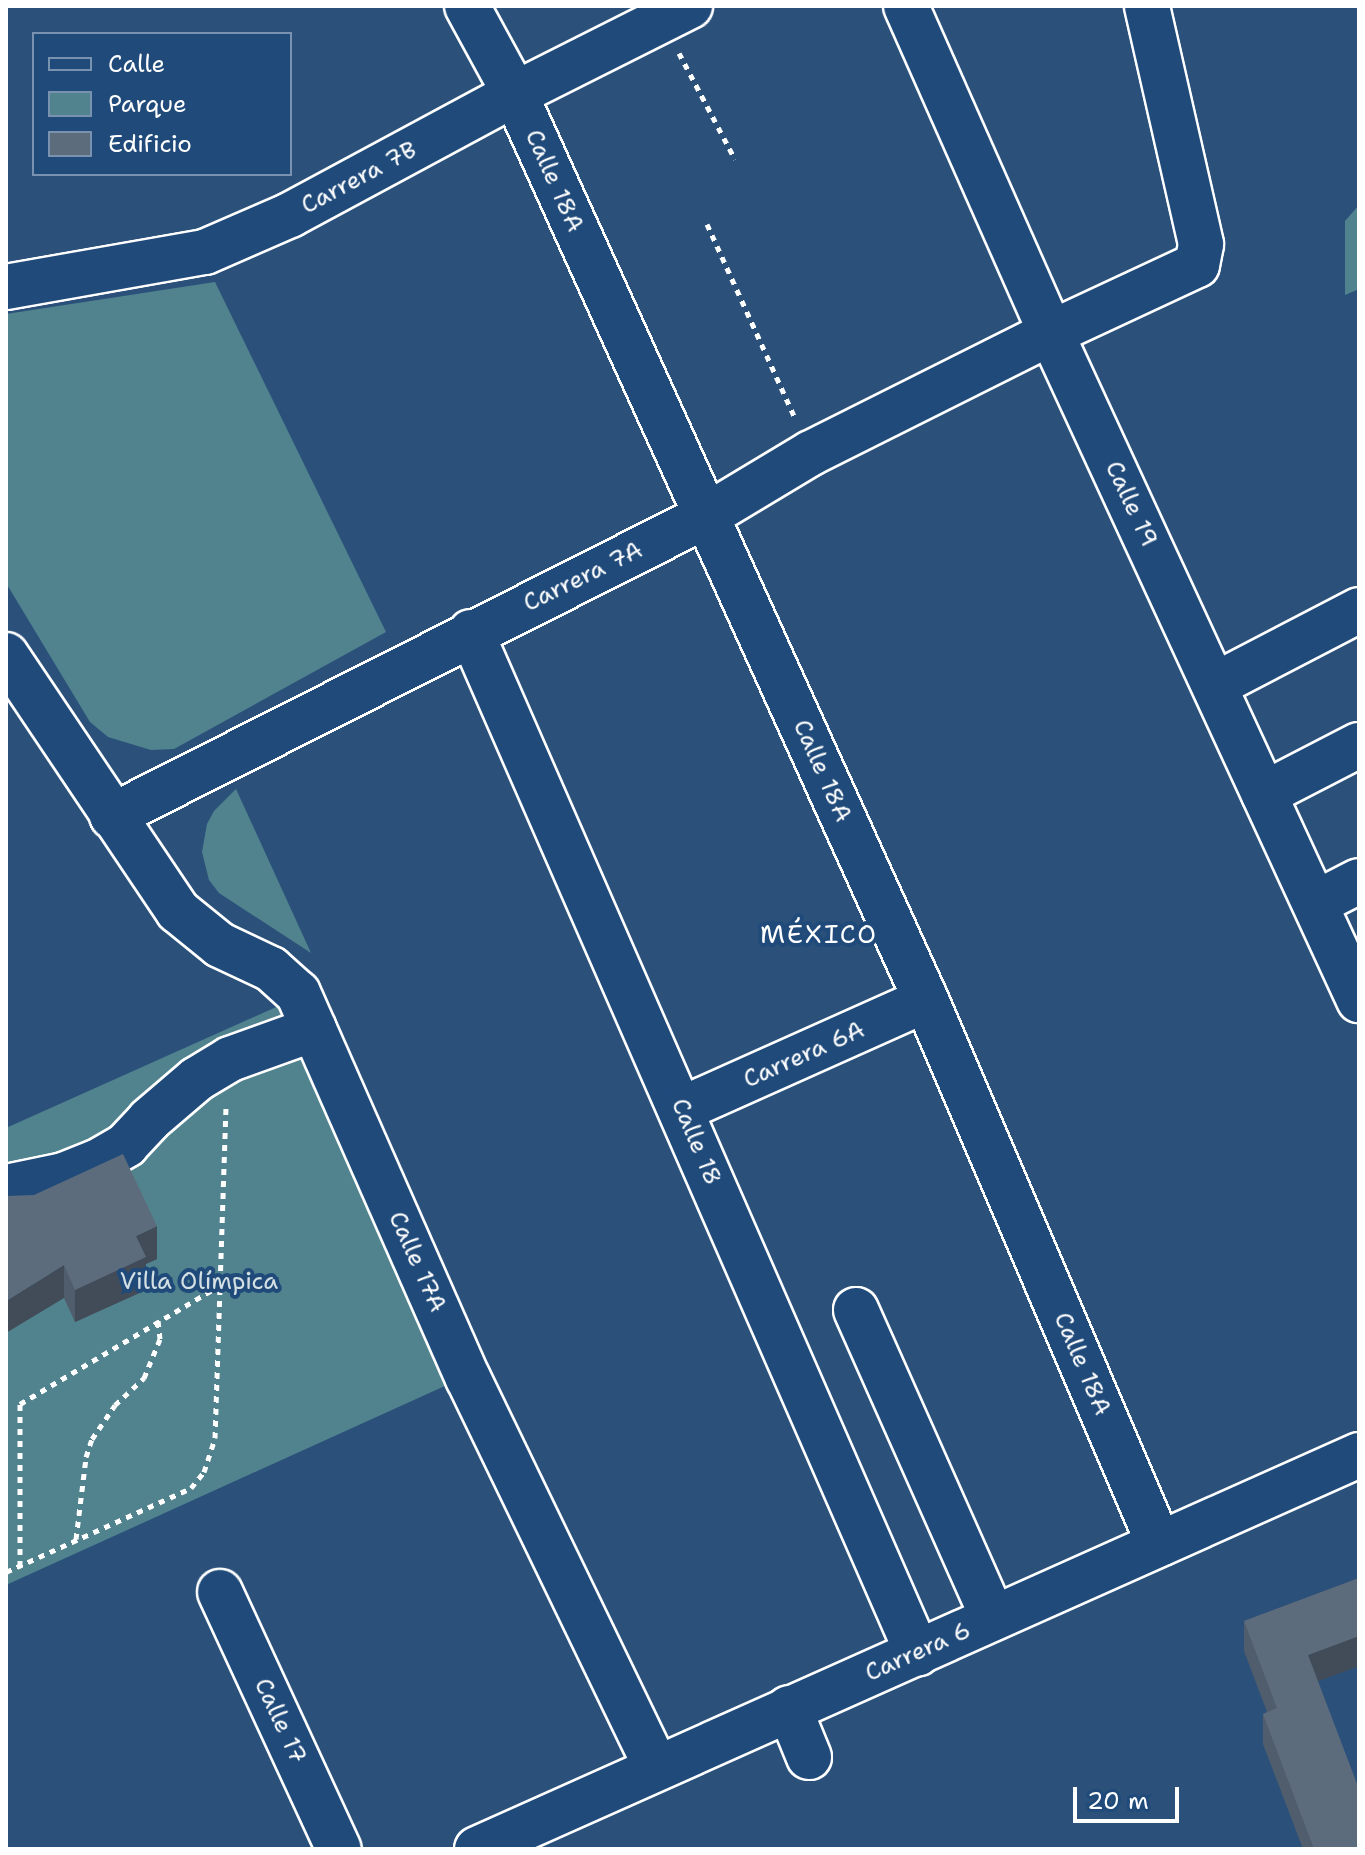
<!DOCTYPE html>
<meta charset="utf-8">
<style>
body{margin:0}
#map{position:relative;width:1365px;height:1855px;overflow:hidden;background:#2b517b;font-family:"Shantell Sans",sans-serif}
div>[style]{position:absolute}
.green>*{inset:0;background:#51838e}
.path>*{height:5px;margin-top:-2.5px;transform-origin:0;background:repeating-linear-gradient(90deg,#fff 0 6px,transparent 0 12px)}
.roads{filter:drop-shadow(2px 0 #fff) drop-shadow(-2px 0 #fff) drop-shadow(0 2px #fff) drop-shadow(0 -2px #fff)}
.minor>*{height:44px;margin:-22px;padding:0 22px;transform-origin:22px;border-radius:22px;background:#1f4a7a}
.wall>*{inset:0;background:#505d6c;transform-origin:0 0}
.shaded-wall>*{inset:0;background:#414c58}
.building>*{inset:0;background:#5d6c7d;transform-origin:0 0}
span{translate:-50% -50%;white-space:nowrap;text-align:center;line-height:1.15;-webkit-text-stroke:8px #1f4a7a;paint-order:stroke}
.street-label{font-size:24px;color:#fff}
.park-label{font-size:24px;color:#d4e0e3}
.neighbourhood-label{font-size:26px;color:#fff;letter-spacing:2px}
.frame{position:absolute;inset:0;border:8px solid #fff;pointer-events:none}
.legend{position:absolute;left:32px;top:32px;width:260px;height:144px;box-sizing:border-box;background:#1f4a7a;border:2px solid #7992af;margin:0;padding:10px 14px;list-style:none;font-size:24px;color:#fff}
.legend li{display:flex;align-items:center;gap:16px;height:40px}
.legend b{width:40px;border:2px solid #7992af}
.scale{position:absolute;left:1073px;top:1787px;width:106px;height:36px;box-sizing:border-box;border:4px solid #fff;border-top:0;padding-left:10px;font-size:24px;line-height:28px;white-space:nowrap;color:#fff;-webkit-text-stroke:6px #1f4a7a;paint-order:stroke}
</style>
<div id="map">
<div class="green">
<div style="clip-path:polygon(1359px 205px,1359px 289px,1345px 295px,1345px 221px)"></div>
<div style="clip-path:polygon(215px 282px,386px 632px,174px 749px,151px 750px,108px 737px,90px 722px,6px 583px,6px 314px)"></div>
<div style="clip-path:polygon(236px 789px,311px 953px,219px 893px,209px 880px,202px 852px,207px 824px,214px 811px)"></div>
<div style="clip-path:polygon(283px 1004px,458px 1380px,6px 1585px,6px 1128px)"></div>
</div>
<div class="path">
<div style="left:679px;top:53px;width:120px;rotate:62.2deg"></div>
<div style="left:707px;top:224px;width:215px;rotate:65.6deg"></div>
<div style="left:76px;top:1539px;width:83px;rotate:-83deg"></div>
<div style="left:86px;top:1457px;width:19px;rotate:-72deg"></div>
<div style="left:92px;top:1439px;width:41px;rotate:-55.9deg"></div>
<div style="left:115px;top:1405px;width:40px;rotate:-43deg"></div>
<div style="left:144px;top:1378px;width:42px;rotate:-67.7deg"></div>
<div style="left:160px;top:1339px;width:19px;rotate:-96deg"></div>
<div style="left:20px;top:1566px;width:162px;rotate:-90deg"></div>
<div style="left:20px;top:1404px;width:231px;rotate:-30.7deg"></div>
<div style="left:6px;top:1572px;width:203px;rotate:-24.4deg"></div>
<div style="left:191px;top:1488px;width:21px;rotate:-51deg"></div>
<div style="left:204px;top:1472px;width:36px;rotate:-72deg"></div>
<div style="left:215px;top:1438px;width:331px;rotate:-88.1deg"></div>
</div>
<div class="roads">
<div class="minor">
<div style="left:467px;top:6px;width:100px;rotate:61.4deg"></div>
<div style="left:515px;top:94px;width:995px;rotate:65.6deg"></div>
<div style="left:926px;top:1000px;width:592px;rotate:66.81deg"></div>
<div style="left:906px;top:6px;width:358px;rotate:66.1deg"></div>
<div style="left:1051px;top:333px;width:735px;rotate:65.21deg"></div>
<div style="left:6px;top:287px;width:202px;rotate:-10deg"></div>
<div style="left:205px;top:252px;width:93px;rotate:-23.5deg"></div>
<div style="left:290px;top:215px;width:255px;rotate:-28.3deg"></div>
<div style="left:515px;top:94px;width:196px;rotate:-26.7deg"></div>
<div style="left:471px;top:632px;width:1115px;rotate:66.38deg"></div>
<div style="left:6px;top:655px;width:308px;rotate:56.1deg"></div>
<div style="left:178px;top:911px;width:54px;rotate:39deg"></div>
<div style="left:220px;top:945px;width:56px;rotate:25.2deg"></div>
<div style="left:271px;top:969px;width:36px;rotate:42deg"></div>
<div style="left:298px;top:993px;width:421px;rotate:66.2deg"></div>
<div style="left:468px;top:1378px;width:432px;rotate:64.2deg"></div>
<div style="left:1215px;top:685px;width:162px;rotate:-27.5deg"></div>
<div style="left:1264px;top:794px;width:107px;rotate:-27.3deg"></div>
<div style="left:112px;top:816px;width:665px;rotate:-26.8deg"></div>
<div style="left:706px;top:516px;width:122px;rotate:-31deg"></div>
<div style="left:811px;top:453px;width:268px;rotate:-26.6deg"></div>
<div style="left:1051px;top:333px;width:161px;rotate:-25deg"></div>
<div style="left:1197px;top:265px;width:21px;rotate:-79deg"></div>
<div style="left:1201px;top:244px;width:244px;rotate:-102.8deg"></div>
<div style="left:1316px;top:903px;width:48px;rotate:-27.1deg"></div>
<div style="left:682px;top:1109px;width:267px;rotate:-24.1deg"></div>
<div style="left:6px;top:1187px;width:59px;rotate:-11.7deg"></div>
<div style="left:64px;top:1175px;width:35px;rotate:-22deg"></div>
<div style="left:97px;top:1162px;width:34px;rotate:-30deg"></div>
<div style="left:126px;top:1145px;width:34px;rotate:-47deg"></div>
<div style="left:149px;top:1120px;width:63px;rotate:-40.5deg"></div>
<div style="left:197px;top:1079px;width:39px;rotate:-31deg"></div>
<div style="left:230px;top:1059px;width:89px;rotate:-19.7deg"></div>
<div style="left:856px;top:1310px;width:337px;rotate:66deg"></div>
<div style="left:220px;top:1592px;width:283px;rotate:65.2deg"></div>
<div style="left:789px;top:1708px;width:53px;rotate:67.8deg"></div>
<div style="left:477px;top:1849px;width:966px;rotate:-24.07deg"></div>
</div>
</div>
<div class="wall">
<div style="clip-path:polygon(6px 1196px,157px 1259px,146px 1264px,146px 1290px,75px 1322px,64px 1298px)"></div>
<div style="left:6px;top:1431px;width:2px;height:99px"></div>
<div style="clip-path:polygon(1359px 1578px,1359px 1666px,1318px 1681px,1359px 1849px,1303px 1849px,1263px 1744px,1263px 1714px,1267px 1712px,1244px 1651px,1244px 1621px)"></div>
</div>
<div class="shaded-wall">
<div style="clip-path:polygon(157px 1226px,157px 1259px,146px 1264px,146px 1290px,75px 1322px,75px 1290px,136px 1236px)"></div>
<div style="clip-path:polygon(64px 1265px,64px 1298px,6px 1333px,6px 1301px)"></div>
<div style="clip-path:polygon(1359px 1636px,1359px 1666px,1308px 1685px,1308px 1655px)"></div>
</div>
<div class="building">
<div style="clip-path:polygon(123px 1154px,157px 1226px,136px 1236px,146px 1257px,75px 1290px,64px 1265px,6px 1301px,6px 1196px,34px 1195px)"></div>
<div style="left:6px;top:1431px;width:2px;height:74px"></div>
<div style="clip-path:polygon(1359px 1578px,1359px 1636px,1308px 1655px,1359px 1789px,1359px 1849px,1314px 1849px,1263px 1714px,1277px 1708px,1244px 1621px)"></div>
</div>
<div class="street-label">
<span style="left:359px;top:178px;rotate:-28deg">Carrera 7B</span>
<span style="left:554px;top:181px;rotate:66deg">Calle 18A</span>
<span style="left:1131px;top:504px;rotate:65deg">Calle 19</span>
<span style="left:583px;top:577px;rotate:-26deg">Carrera 7A</span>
<span style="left:822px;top:771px;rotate:66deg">Calle 18A</span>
<span style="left:804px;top:1055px;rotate:-24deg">Carrera 6A</span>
<span style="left:696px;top:1142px;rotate:67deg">Calle 18</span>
<span style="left:417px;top:1262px;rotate:66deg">Calle 17A</span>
<span style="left:1082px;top:1364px;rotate:67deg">Calle 18A</span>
<span style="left:918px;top:1652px;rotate:-24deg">Carrera 6</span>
<span style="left:280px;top:1721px;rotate:65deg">Calle 17</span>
</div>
<div class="park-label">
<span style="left:199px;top:1282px">Villa Olímpica</span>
</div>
<div class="neighbourhood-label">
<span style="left:819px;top:934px">MÉXICO</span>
</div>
<div class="frame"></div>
<ul class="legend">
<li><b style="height:10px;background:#1f4a7a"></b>Calle</li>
<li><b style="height:22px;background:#51838e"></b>Parque</li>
<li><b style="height:22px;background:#5d6c7d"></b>Edificio</li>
</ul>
<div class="scale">20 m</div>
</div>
